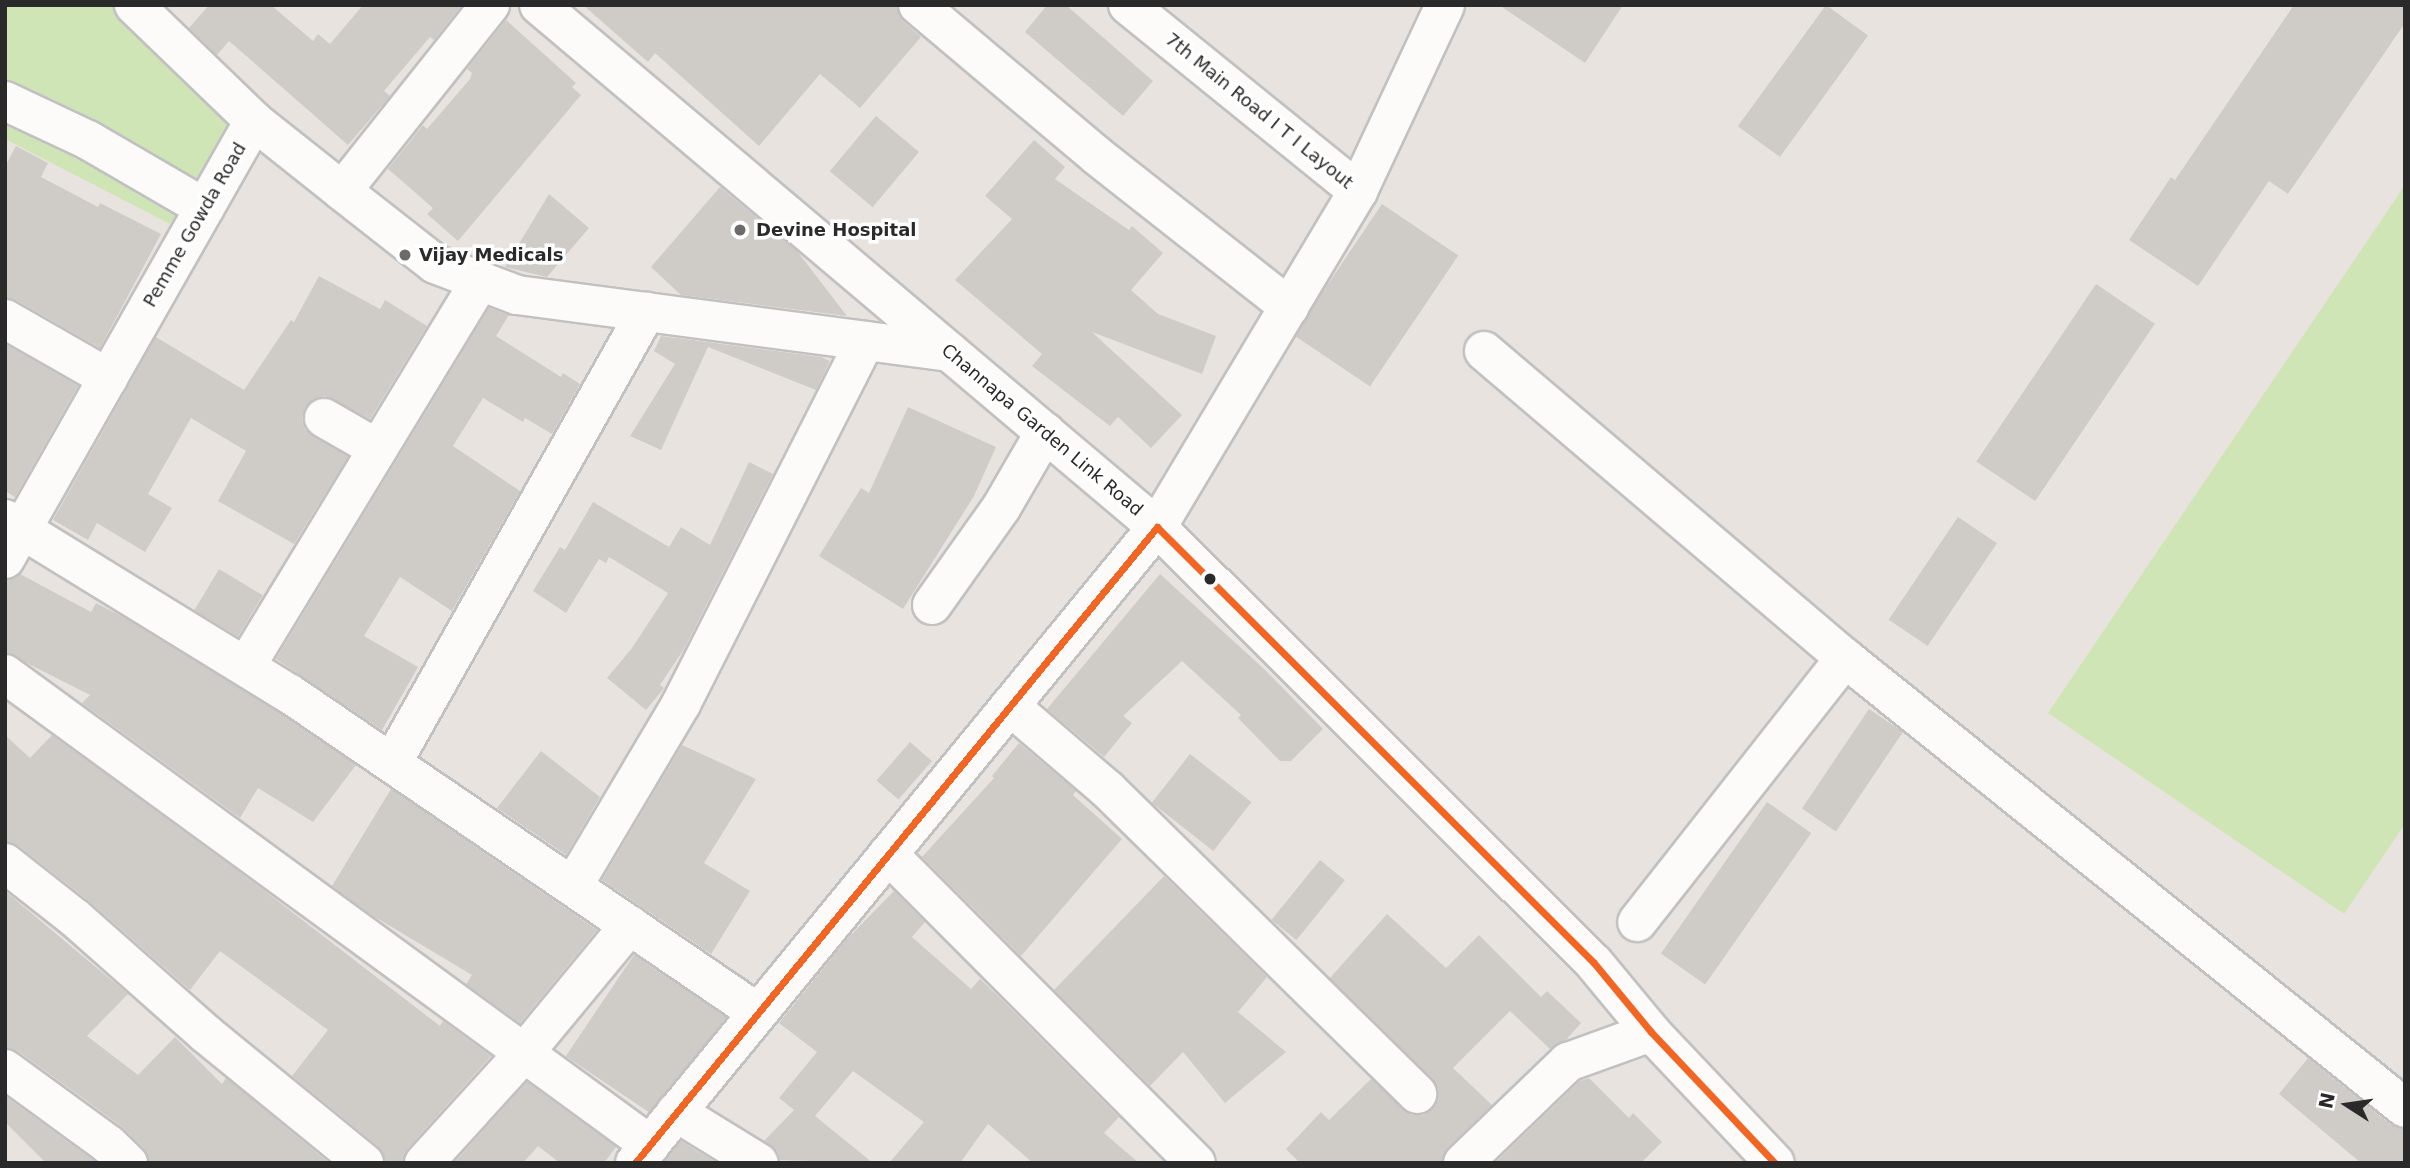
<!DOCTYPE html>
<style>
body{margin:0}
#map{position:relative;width:2410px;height:1168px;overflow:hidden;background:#e9e3df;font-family:"DejaVu Sans",sans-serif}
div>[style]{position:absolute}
.green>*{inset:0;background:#d0e5b6}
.building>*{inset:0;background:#cfccc8;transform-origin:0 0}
.roads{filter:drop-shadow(2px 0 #c2c1c1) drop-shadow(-2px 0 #c2c1c1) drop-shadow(0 2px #c2c1c1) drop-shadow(0 -2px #c2c1c1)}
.minor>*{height:38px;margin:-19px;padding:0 19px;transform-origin:19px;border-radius:19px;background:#fcfbfa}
.bus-1>*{height:7px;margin:-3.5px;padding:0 3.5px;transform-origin:3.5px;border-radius:3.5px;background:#f26522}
.dots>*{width:19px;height:19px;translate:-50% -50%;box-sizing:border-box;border:4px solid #fff;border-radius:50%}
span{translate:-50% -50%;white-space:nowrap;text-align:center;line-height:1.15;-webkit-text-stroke:7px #fff;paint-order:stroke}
.street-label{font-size:18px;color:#2a2a2a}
.poi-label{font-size:18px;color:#2a2a2a;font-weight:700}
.left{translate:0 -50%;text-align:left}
.frame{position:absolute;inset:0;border:7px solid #2a2a2a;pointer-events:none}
.north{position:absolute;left:2312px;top:1070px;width:70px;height:70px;-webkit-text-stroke:5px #fff;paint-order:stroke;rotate:282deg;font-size:19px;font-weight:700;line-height:28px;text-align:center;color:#2a2a2a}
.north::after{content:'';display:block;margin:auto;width:24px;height:32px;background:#2a2a2a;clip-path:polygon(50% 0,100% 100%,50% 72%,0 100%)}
</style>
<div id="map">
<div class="green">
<div style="clip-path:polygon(5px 5px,133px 5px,251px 103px,170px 224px,5px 139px)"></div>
<div style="clip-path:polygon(2405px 185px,2405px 824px,2344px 914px,2048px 713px)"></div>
</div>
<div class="building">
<div style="clip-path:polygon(209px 5px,271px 5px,313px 41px,318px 34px,330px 44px,363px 5px,462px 5px,434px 40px,430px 37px,384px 91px,390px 96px,348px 145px,229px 41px,217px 55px,189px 28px)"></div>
<div style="clip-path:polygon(583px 5px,896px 5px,903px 21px,921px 37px,860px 108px,820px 74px,759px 146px,655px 53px,648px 62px)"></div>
<div style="clip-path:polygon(1047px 5px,1066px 5px,1153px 81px,1123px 116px,1025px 32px)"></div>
<div style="clip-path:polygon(1499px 5px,1623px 5px,1585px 63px)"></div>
<div style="left:1826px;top:5px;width:52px;height:150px;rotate:36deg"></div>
<div style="clip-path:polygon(2294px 5px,2405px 5px,2405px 23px,2288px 194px,2269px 181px,2198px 286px,2129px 240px,2171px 177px,2175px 180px)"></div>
<div style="clip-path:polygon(506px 20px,576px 83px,572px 87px,581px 95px,458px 241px,427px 214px,433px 208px,388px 169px,423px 125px,427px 129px,470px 79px,472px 73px,467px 69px)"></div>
<div style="left:876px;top:116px;width:56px;height:72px;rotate:40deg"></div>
<div style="clip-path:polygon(1034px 140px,1065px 167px,1055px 179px,1129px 230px,1132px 226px,1163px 253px,1131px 290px,1158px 314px,1216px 336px,1202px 374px,1092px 332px,1182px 415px,1151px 448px,1118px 417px,1110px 426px,1032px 366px,1042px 354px,955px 280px,1012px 219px,985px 196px)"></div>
<div style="clip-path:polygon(16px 146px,48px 163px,41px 177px,98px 207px,100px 203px,161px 234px,100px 348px,16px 300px,5px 297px,5px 166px)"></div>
<div style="clip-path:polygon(720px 187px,797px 251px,847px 316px,681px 295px,651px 267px)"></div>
<div style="clip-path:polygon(549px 194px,589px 228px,547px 277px,505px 267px)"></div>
<div style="left:1382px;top:204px;width:92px;height:158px;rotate:34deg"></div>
<div style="clip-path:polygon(319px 276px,380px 309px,385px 300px,427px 326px,370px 419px,325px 396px,314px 399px,305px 407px,302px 419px,305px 430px,348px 457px,294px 544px,218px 501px,246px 451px,191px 418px,148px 494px,172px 508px,145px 552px,97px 523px,88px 540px,53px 520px,156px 337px,244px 390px,291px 320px,294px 322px)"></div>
<div style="left:2096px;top:284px;width:71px;height:214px;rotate:34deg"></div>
<div style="clip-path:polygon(489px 308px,509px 315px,496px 336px,561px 377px,563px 373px,580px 384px,552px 434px,525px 418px,523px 422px,483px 398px,453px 446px,520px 491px,452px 611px,400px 577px,364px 636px,418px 667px,382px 730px,276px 659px)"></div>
<div style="clip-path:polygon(661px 336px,821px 357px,830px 361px,816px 390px,708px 347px,661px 450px,630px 436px,675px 364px,654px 351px)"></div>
<div style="clip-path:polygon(5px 344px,78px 386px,15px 497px,5px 491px)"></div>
<div style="clip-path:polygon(908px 407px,996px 447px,974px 496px,903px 609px,819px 556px,861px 488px,869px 493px)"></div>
<div style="clip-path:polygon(749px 462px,773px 474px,684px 649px,660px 685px,664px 688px,646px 710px,607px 678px,632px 648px,668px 593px,609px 557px,606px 563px,599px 559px,566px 613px,533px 591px,560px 547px,565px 550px,593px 502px,669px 547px,681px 527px,710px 545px)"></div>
<div style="left:1958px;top:517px;width:47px;height:124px;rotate:34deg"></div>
<div style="left:219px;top:569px;width:51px;height:48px;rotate:31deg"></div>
<div style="clip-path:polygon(20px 574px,91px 612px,96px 603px,125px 618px,278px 712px,356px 765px,313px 822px,258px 788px,240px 818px,82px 703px,90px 695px,5px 652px,5px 581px)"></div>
<div style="clip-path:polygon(1160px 574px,1263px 668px,1323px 729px,1291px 761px,1280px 761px,1238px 718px,1241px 715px,1182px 661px,1123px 716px,1132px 723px,1104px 757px,1047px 709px)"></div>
<div style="left:1869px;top:709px;width:41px;height:120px;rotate:34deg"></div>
<div style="clip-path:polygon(5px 735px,30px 758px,52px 735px,253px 882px,440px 1026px,443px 1021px,491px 1056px,408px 1148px,403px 1163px,385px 1163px,378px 1146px,292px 1076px,328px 1030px,220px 951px,190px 990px,89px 901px,19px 846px,5px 842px)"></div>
<div style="left:910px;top:742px;width:29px;height:51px;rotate:41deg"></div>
<div style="clip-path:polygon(1019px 743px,1076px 791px,1073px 795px,1122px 839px,1021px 956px,922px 857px,994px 778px,992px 776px)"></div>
<div style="clip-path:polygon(682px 745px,756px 779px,704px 863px,750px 891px,711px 954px,602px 880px)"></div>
<div style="clip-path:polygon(541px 751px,600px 797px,566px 855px,497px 808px)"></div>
<div style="left:1190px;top:754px;width:78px;height:62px;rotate:38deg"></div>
<div style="clip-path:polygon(391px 789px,597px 930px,520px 1023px,466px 984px,472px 975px,370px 914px,332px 886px)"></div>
<div style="left:1767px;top:802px;width:54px;height:185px;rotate:35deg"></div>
<div style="left:1320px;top:860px;width:32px;height:77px;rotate:39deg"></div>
<div style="clip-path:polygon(1164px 876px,1267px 977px,1238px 1012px,1286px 1052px,1225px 1103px,1183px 1052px,1150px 1086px,1054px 990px)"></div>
<div style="clip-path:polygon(5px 891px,128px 994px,87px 1036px,138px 1075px,175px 1037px,222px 1084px,226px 1078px,329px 1163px,149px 1163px,144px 1148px,121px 1126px,18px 1051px,5px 1047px)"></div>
<div style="clip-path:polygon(894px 891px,925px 922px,912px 937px,971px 989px,980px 979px,1000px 998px,1119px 1117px,1104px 1133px,1139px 1163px,1033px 1163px,988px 1124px,960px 1163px,889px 1163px,924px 1122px,853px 1071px,815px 1116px,873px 1163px,780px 1160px,778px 1152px,764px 1141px,794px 1110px,779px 1098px,817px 1052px,779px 1023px,847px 939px)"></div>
<div style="clip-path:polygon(1387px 914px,1446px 968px,1479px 935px,1541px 997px,1547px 991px,1581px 1023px,1566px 1040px,1550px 1049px,1510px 1011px,1453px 1068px,1492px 1105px,1448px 1147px,1442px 1163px,1300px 1163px,1286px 1149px,1321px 1112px,1329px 1120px,1371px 1079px,1411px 1115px,1423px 1115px,1432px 1110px,1438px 1100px,1438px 1089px,1432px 1078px,1330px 978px)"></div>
<div style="left:634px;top:955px;width:112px;height:122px;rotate:34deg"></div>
<div style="clip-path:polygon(2308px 1058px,2391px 1125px,2405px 1129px,2405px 1163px,2361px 1163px,2279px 1094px)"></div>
<div style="clip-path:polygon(1589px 1078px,1629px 1118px,1633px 1113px,1662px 1142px,1641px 1163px,1495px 1163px,1580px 1081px)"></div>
<div style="clip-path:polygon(527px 1082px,616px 1147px,604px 1163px,560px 1163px,538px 1146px,523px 1163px,454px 1163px)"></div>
<div style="clip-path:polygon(5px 1096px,94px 1161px,96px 1163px,46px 1163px,5px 1122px)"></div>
<div style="clip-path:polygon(681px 1141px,717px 1163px,664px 1162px)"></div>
</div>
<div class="roads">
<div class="minor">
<div style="left:134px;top:5px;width:167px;rotate:44deg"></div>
<div style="left:539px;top:5px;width:809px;rotate:40.19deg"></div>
<div style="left:1157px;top:527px;width:617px;rotate:44.93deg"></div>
<div style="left:1594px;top:963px;width:89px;rotate:50.4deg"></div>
<div style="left:1651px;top:1032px;width:180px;rotate:46.6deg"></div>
<div style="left:918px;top:5px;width:233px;rotate:40.1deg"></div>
<div style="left:1096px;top:155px;width:246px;rotate:38.2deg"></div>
<div style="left:1128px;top:5px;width:296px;rotate:39deg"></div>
<div style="left:5px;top:101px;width:92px;rotate:25.2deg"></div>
<div style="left:88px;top:140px;width:135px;rotate:30.2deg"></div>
<div style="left:342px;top:191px;width:118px;rotate:38.1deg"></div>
<div style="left:435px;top:264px;width:88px;rotate:20.7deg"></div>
<div style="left:517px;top:295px;width:436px;rotate:7.5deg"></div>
<div style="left:5px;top:319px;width:119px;rotate:29.8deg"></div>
<div style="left:1484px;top:351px;width:474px;rotate:40.4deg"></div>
<div style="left:1845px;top:658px;width:336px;rotate:128.2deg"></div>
<div style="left:324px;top:418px;width:62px;rotate:29.9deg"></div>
<div style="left:5px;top:519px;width:334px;rotate:31.6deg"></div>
<div style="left:290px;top:694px;width:566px;rotate:34.28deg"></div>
<div style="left:5px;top:559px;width:504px;rotate:-60.38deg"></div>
<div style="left:254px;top:121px;width:112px;rotate:38.5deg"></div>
<div style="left:342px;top:191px;width:238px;rotate:-51.5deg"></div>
<div style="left:932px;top:605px;width:119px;rotate:-54.6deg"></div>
<div style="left:1001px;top:508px;width:88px;rotate:-59.9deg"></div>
<div style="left:1845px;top:658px;width:718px;rotate:38.78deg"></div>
<div style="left:246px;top:666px;width:451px;rotate:-58.7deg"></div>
<div style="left:5px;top:674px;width:799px;rotate:36.14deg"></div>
<div style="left:1010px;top:706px;width:128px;rotate:40.6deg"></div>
<div style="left:1107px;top:789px;width:435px;rotate:44.5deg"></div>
<div style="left:392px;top:763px;width:518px;rotate:-60.61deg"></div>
<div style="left:888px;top:854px;width:436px;rotate:45.1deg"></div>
<div style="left:5px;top:863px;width:89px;rotate:38.2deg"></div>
<div style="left:75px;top:918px;width:175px;rotate:41.5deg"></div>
<div style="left:206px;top:1034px;width:204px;rotate:39.2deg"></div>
<div style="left:573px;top:886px;width:212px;rotate:-59.3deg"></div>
<div style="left:681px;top:704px;width:407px;rotate:-63.1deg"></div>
<div style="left:5px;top:1069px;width:127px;rotate:36.1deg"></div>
<div style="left:108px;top:1144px;width:28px;rotate:44deg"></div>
<div style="left:676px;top:1112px;width:97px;rotate:31.6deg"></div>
<div style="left:424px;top:1163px;width:149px;rotate:-47.7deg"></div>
<div style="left:524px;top:1053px;width:166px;rotate:-50.4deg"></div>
<div style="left:635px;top:1163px;width:823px;rotate:-50.62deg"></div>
<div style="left:1157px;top:527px;width:392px;rotate:-59.1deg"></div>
<div style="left:1358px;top:191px;width:205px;rotate:-64.9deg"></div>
<div style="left:1463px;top:1163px;width:146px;rotate:-43.9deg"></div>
<div style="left:1568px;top:1062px;width:88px;rotate:-19.9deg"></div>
</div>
</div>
<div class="bus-1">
<div style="left:635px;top:1163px;width:823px;rotate:-50.62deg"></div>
<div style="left:1157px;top:527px;width:617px;rotate:44.93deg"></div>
<div style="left:1594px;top:963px;width:89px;rotate:50.4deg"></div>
<div style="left:1651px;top:1032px;width:180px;rotate:46.6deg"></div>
</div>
<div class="dots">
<div style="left:740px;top:230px;background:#6d6b69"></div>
<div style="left:405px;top:255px;background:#6d6b69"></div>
<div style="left:1210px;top:579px;background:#2a2a2a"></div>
</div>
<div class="street-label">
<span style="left:1259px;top:111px;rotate:39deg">7th Main Road I T I Layout</span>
<span style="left:195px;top:225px;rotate:-60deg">Pemme Gowda Road</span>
<span style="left:1042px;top:430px;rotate:40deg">Channapa Garden Link Road</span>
</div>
<div class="poi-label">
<span class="left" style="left:756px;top:230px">Devine Hospital</span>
<span class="left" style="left:419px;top:255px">Vijay Medicals</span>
</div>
<div class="frame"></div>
<div class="north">N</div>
</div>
